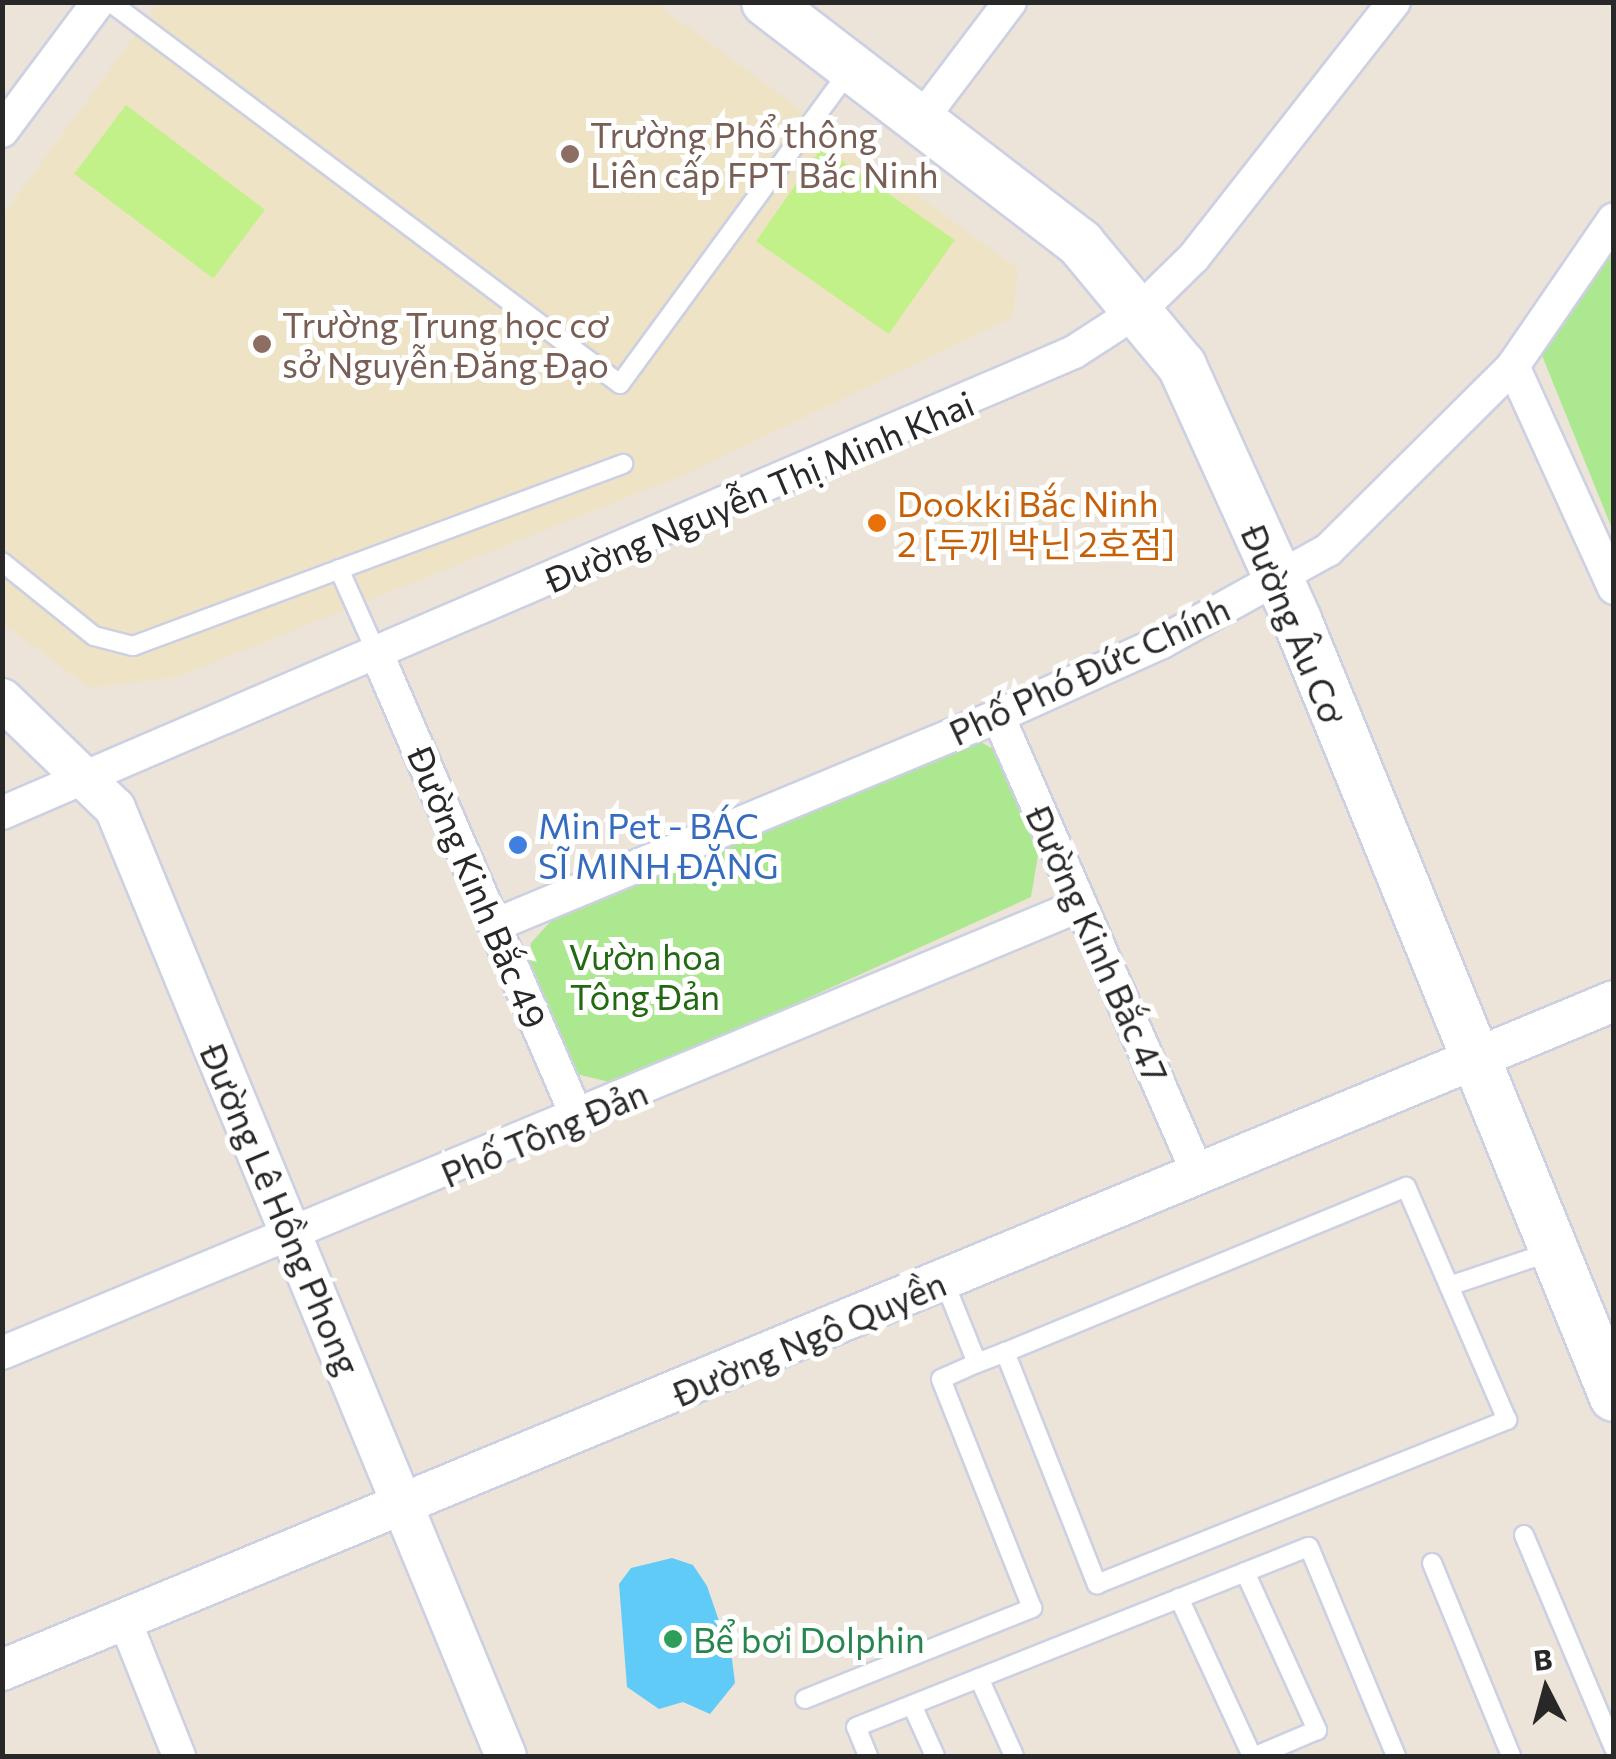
<!DOCTYPE html>
<meta charset="utf-8">
<style>
body{margin:0}
#map{position:relative;width:1616px;height:1759px;overflow:hidden;background:#ece4d8;font-family:Commissioner,"Noto Sans KR",sans-serif}
div>[style]{position:absolute}
.education>*{inset:0;background:#efe3c5}
.green>*{inset:0;background:#abe88f}
.pitch>*{inset:0;background:#c2f089;transform-origin:0 0}
.water>*{inset:0;background:#61cbf8}
.roads{filter:drop-shadow(2px 0 #cdd0e3) drop-shadow(-2px 0 #cdd0e3) drop-shadow(0 2px #cdd0e3) drop-shadow(0 -2px #cdd0e3)}
.service>*{height:18px;margin:-9px;padding:0 9px;transform-origin:9px;border-radius:9px;background:#fff}
.minor>*{height:32px;margin:-16px;padding:0 16px;transform-origin:16px;border-radius:16px;background:#fff}
.tertiary>*{height:40px;margin:-20px;padding:0 20px;transform-origin:20px;border-radius:20px;background:#fff}
.secondary>*{height:48px;margin:-24px;padding:0 24px;transform-origin:24px;border-radius:24px;background:#fff}
.dots>*{width:28px;height:28px;translate:-50% -50%;box-sizing:border-box;border:5px solid #fff;border-radius:50%}
span{translate:-50% -50%;white-space:nowrap;text-align:center;line-height:1.15;-webkit-text-stroke:10px #fff;paint-order:stroke}
.education-label{font-size:35px;color:#785e54}
.left{translate:0 -50%;text-align:left}
.street-label{font-size:35px;color:#282828}
.food-label{font-size:35px;color:#c56008}
.shop-label{font-size:35px;color:#366cbe}
.park-label{font-size:35px;color:#236913}
.leisure-label{font-size:35px;color:#27864d}
.frame{position:absolute;inset:0;border:5px solid #282828;pointer-events:none}
.north{position:absolute;left:1496px;top:1639px;width:100px;height:100px;-webkit-text-stroke:8px #fff;paint-order:stroke;rotate:354deg;font-size:28px;font-weight:700;line-height:40px;text-align:center;color:#282828}
.north::after{content:'';display:block;margin:auto;width:35px;height:45px;background:#282828;clip-path:polygon(50% 0,100% 100%,50% 72%,0 100%)}
</style>
<div id="map">
<div class="education">
<div style="clip-path:polygon(159px 3px,655px 3px,1018px 269px,1013px 317px,686px 474px,177px 677px,91px 688px,3px 624px,3px 215px)"></div>
</div>
<div class="green">
<div style="clip-path:polygon(1613px 247px,1613px 531px,1539px 348px)"></div>
<div style="clip-path:polygon(981px 742px,1001px 754px,1038px 855px,1031px 897px,618px 1084px,572px 1073px,528px 970px,531px 943px,551px 921px)"></div>
</div>
<div class="pitch">
<div style="left:126px;top:105px;width:174px;height:86px;rotate:37deg"></div>
<div style="left:822px;top:147px;width:162px;height:115px;rotate:35deg"></div>
</div>
<div class="water">
<div style="clip-path:polygon(672px 1558px,693px 1565px,707px 1586px,732px 1659px,735px 1683px,710px 1714px,683px 1702px,659px 1709px,627px 1687px,619px 1584px,631px 1568px)"></div>
</div>
<div class="roads">
<div class="service">
<div style="left:110px;top:2px;width:637px;rotate:36.83deg"></div>
<div style="left:620px;top:384px;width:388px;rotate:-53.8deg"></div>
<div style="left:2px;top:562px;width:118px;rotate:38.8deg"></div>
<div style="left:94px;top:636px;width:40px;rotate:14.4deg"></div>
<div style="left:133px;top:646px;width:523px;rotate:-20.38deg"></div>
<div style="left:339px;top:569px;width:93px;rotate:65.9deg"></div>
<div style="left:944px;top:1281px;width:88px;rotate:68.1deg"></div>
<div style="left:977px;top:1363px;width:30px;rotate:-21deg"></div>
<div style="left:1005px;top:1352px;width:250px;rotate:68.4deg"></div>
<div style="left:1097px;top:1584px;width:442px;rotate:-21.8deg"></div>
<div style="left:1507px;top:1420px;width:254px;rotate:-113.4deg"></div>
<div style="left:1406px;top:1187px;width:434px;rotate:157.6deg"></div>
<div style="left:1449px;top:1286px;width:110px;rotate:-18.6deg"></div>
<div style="left:1524px;top:1535px;width:231px;rotate:67.1deg"></div>
<div style="left:1432px;top:1563px;width:209px;rotate:67.7deg"></div>
<div style="left:1245px;top:1572px;width:174px;rotate:65.5deg"></div>
<div style="left:1317px;top:1730px;width:66px;rotate:156.9deg"></div>
<div style="left:1179px;top:1598px;width:174px;rotate:65.2deg"></div>
<div style="left:979px;top:1678px;width:85px;rotate:65.8deg"></div>
<div style="left:805px;top:1699px;width:245px;rotate:-21.8deg"></div>
<div style="left:1032px;top:1608px;width:246px;rotate:-111.7deg"></div>
<div style="left:941px;top:1379px;width:39px;rotate:-24deg"></div>
<div style="left:912px;top:1705px;width:56px;rotate:65.7deg"></div>
<div style="left:868px;top:1756px;width:31px;rotate:-112deg"></div>
<div style="left:856px;top:1727px;width:487px;rotate:-21.7deg"></div>
<div style="left:1309px;top:1547px;width:226px;rotate:67.4deg"></div>
</div>
<div class="minor">
<div style="left:923px;top:117px;width:144px;rotate:-52.9deg"></div>
<div style="left:2px;top:131px;width:161px;rotate:-53.3deg"></div>
<div style="left:1513px;top:366px;width:244px;rotate:65.5deg"></div>
<div style="left:377px;top:654px;width:507px;rotate:66.62deg"></div>
<div style="left:998px;top:716px;width:499px;rotate:66.4deg"></div>
<div style="left:2px;top:813px;width:1167px;rotate:-23.27deg"></div>
<div style="left:1074px;top:352px;width:81px;rotate:-32.9deg"></div>
<div style="left:1142px;top:308px;width:73px;rotate:-44.4deg"></div>
<div style="left:1194px;top:257px;width:324px;rotate:-51.9deg"></div>
<div style="left:495px;top:925px;width:545px;rotate:-22.56deg"></div>
<div style="left:998px;top:716px;width:180px;rotate:-24.3deg"></div>
<div style="left:1162px;top:642px;width:190px;rotate:-29deg"></div>
<div style="left:1328px;top:550px;width:261px;rotate:-44.8deg"></div>
<div style="left:1513px;top:366px;width:178px;rotate:-55.5deg"></div>
<div style="left:2px;top:1353px;width:1168px;rotate:-22.55deg"></div>
<div style="left:125px;top:1621px;width:145px;rotate:68.2deg"></div>
</div>
<div class="tertiary">
<div style="left:2px;top:699px;width:157px;rotate:44deg"></div>
<div style="left:115px;top:808px;width:1025px;rotate:67.59deg"></div>
<div style="left:2px;top:1670px;width:1745px;rotate:-22.54deg"></div>
</div>
<div class="secondary">
<div style="left:766px;top:2px;width:396px;rotate:37.5deg"></div>
<div style="left:1080px;top:243px;width:160px;rotate:50.3deg"></div>
<div style="left:1182px;top:366px;width:279px;rotate:65.6deg"></div>
<div style="left:1297px;top:620px;width:839px;rotate:67.81deg"></div>
</div>
</div>
<div class="dots">
<div style="left:570px;top:154px;background:#8d6e63"></div>
<div style="left:262px;top:344px;background:#8d6e63"></div>
<div style="left:877px;top:523px;background:#e8710a"></div>
<div style="left:518px;top:845px;background:#3f7fe0"></div>
<div style="left:673px;top:1639px;background:#2e9e5b"></div>
</div>
<div class="education-label">
<span class="left" style="left:590px;top:154px">Trường Phổ thông<br>Liên cấp FPT Bắc Ninh</span>
<span class="left" style="left:282px;top:344px">Trường Trung học cơ<br>sở Nguyễn Đăng Đạo</span>
</div>
<div class="street-label">
<span style="left:759px;top:491px;rotate:-23deg">Đường Nguyễn Thị Minh Khai</span>
<span style="left:1294px;top:624px;rotate:67deg">Đường Âu Cơ</span>
<span style="left:1089px;top:670px;rotate:-25deg">Phố Phó Đức Chính</span>
<span style="left:478px;top:887px;rotate:67deg">Đường Kinh Bắc 49</span>
<span style="left:1098px;top:944px;rotate:66deg">Đường Kinh Bắc 47</span>
<span style="left:544px;top:1133px;rotate:-23deg">Phố Tông Đản</span>
<span style="left:281px;top:1209px;rotate:67deg">Đường Lê Hồng Phong</span>
<span style="left:809px;top:1338px;rotate:-23deg">Đường Ngô Quyền</span>
</div>
<div class="food-label">
<span class="left" style="left:897px;top:523px">Dookki Bắc Ninh<br>2 [두끼 박닌 2호점]</span>
</div>
<div class="shop-label">
<span class="left" style="left:538px;top:845px">Min Pet - BÁC<br>SĨ MINH ĐẶNG</span>
</div>
<div class="park-label">
<span style="left:645px;top:976px">Vườn hoa<br>Tông Đản</span>
</div>
<div class="leisure-label">
<span class="left" style="left:693px;top:1639px">Bể bơi Dolphin</span>
</div>
<div class="frame"></div>
<div class="north">B</div>
</div>
